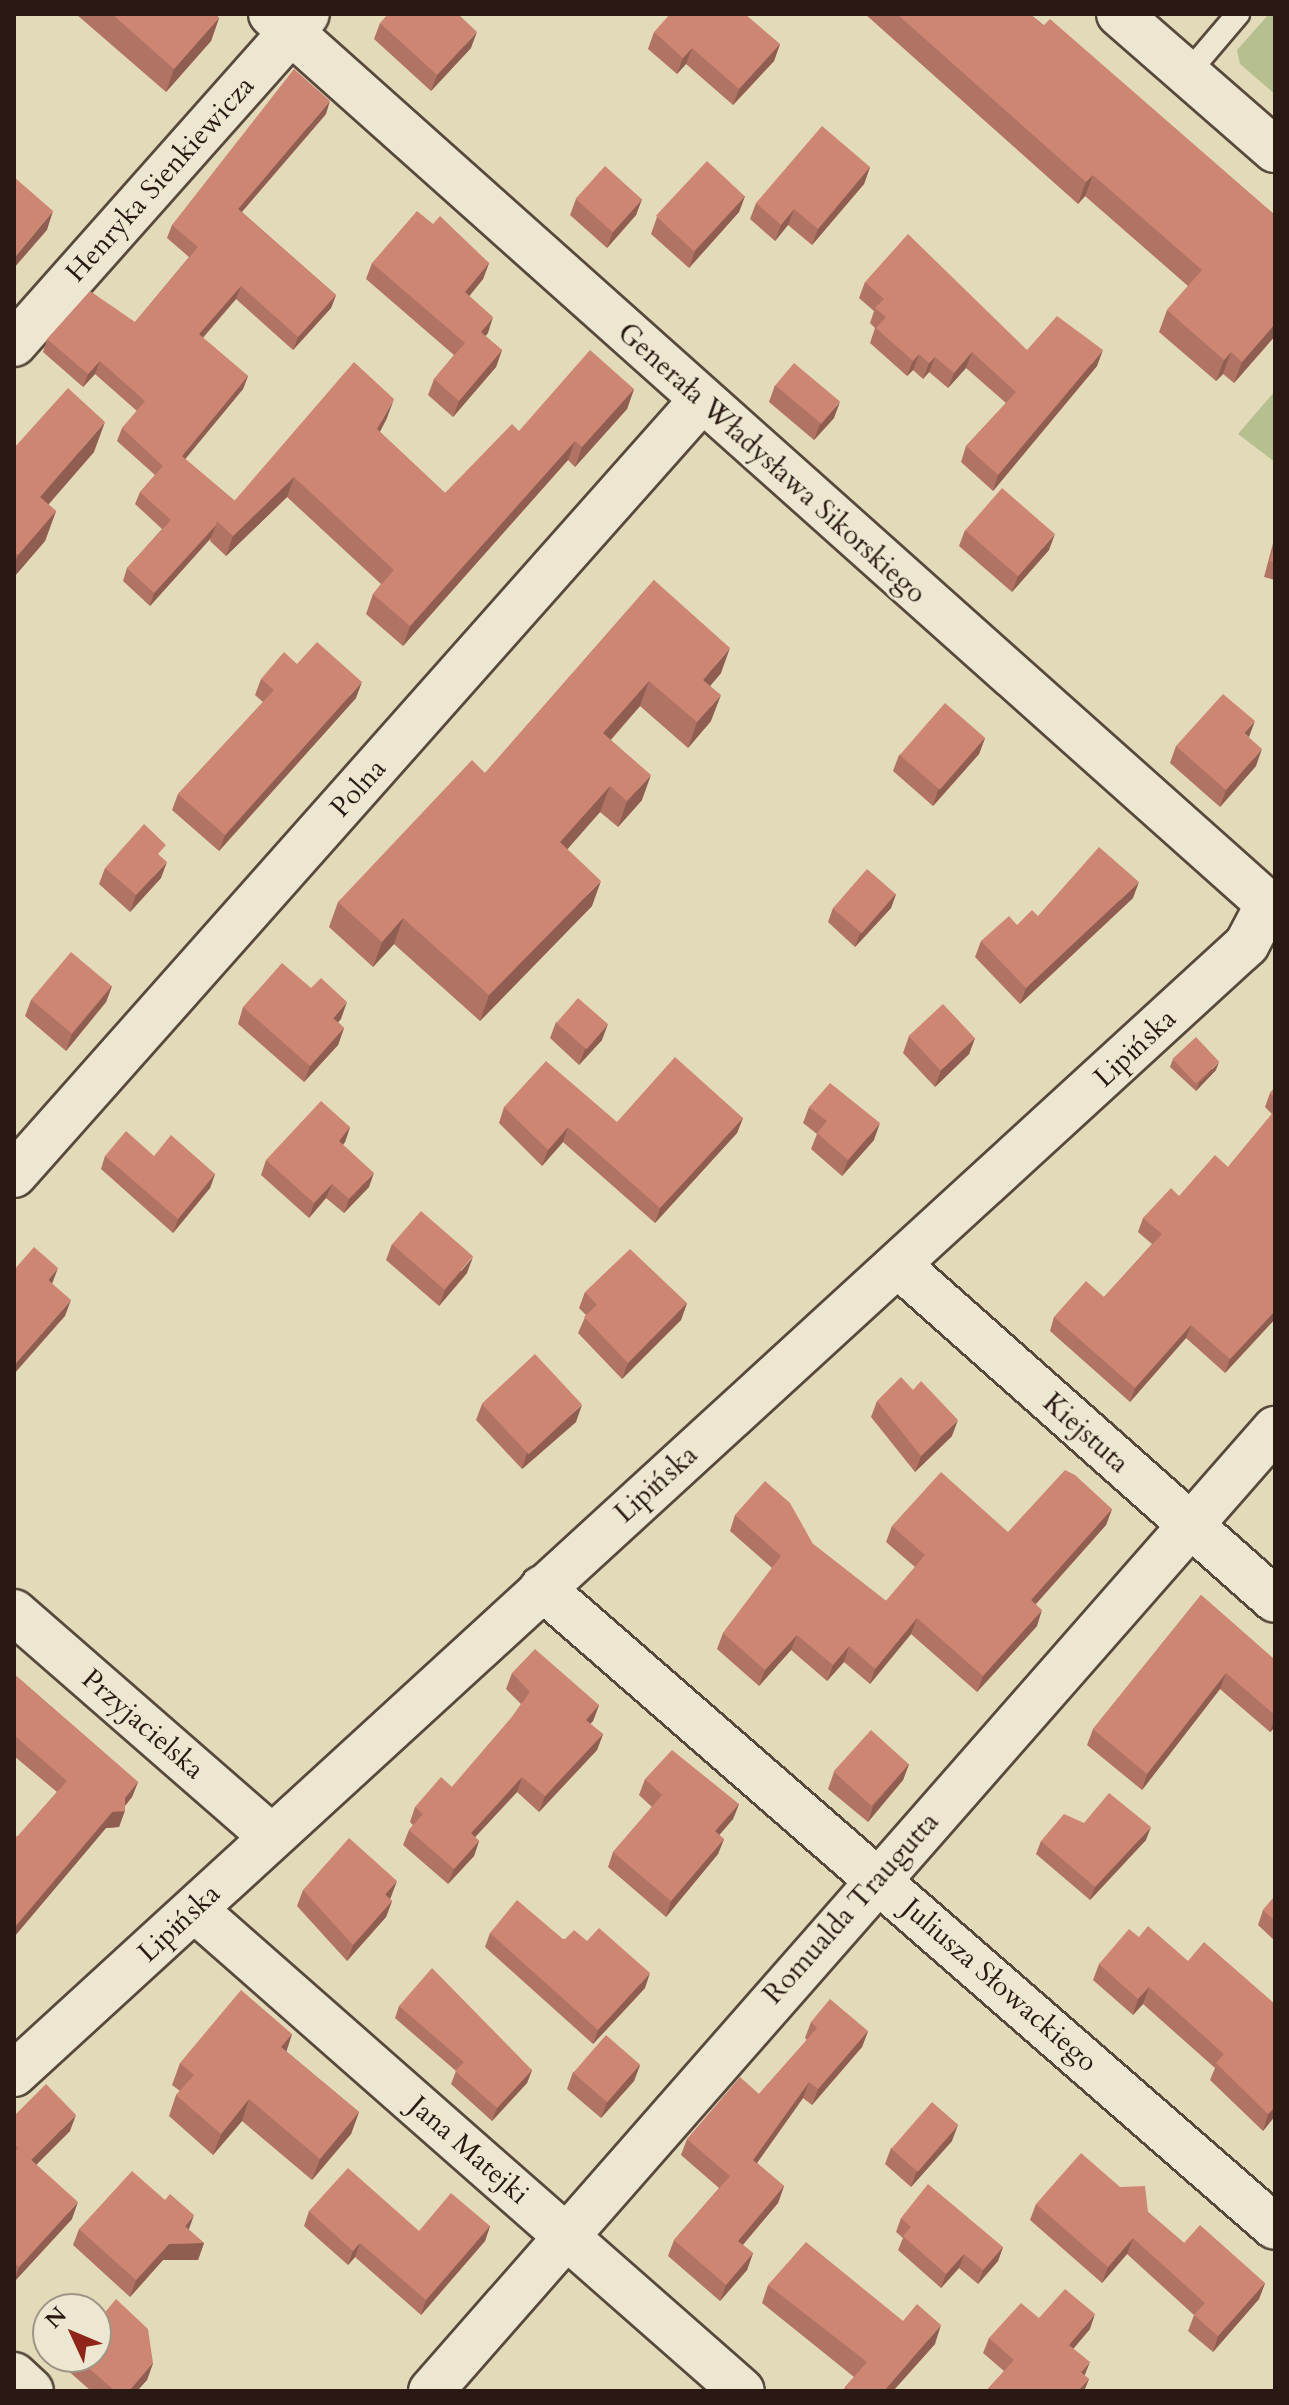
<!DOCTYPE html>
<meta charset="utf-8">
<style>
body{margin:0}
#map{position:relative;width:1289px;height:2405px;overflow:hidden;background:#e3daba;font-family:Cardo,serif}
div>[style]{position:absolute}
.green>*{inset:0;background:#b5bf8f}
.roads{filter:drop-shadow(2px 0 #58493c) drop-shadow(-2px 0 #58493c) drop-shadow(0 2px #58493c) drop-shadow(0 -2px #58493c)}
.service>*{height:22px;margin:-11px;padding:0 11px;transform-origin:11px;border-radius:11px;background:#ede7d2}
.minor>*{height:44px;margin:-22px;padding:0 22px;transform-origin:22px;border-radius:22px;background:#ede7d2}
.tertiary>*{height:44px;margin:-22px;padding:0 22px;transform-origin:22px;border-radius:22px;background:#ede7d2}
.wall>*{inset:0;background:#b17364}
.shaded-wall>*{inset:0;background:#905e51}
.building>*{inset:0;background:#ce8674;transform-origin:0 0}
span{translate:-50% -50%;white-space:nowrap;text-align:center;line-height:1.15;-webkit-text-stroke:6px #ede7d2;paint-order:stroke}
.street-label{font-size:28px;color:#2a1912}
.frame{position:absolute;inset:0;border:16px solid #2a1912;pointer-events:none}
.north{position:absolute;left:32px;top:2293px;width:80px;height:80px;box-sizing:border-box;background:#ede7d2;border:2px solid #9f9585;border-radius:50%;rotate:314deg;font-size:22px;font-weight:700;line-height:32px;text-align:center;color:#2a1912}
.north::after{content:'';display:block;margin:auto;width:28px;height:36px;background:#8f2418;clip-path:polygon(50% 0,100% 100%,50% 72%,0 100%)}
</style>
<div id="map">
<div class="green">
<div style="clip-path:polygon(1269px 14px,1275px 14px,1275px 94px,1240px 64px,1237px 50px)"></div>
<div style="clip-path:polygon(1275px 391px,1275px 462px,1238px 434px)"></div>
</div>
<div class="roads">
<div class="service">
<div style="left:1187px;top:74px;width:79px;rotate:-49.6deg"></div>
</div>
<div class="minor">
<div style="left:1119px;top:14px;width:207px;rotate:41.1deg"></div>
<div style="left:14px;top:344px;width:441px;rotate:-48.4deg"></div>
<div style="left:14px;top:1175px;width:1035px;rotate:-48.41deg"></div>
<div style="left:898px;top:1265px;width:504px;rotate:41.62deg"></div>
<div style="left:542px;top:1588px;width:972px;rotate:41.08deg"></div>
<div style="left:14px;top:1612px;width:342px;rotate:41.1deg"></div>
<div style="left:195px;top:1910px;width:728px;rotate:41.33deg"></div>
<div style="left:14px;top:2375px;width:23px;rotate:43deg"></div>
<div style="left:431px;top:2391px;width:1280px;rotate:-48.74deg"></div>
</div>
<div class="tertiary">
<div style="left:271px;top:14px;width:1346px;rotate:41.75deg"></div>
<div style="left:14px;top:2074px;width:1672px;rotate:-42.5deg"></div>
<div style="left:1247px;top:944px;width:45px;rotate:-62.3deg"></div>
</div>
</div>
<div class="wall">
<div style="clip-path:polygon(76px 14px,215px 14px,219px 18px,211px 41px,166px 92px)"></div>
<div style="clip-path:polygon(865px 14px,1030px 14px,1275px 215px,1275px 336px,1234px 383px,1223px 374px,1216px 381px,1159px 332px,1167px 310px,1188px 286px,1085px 196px,1078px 204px)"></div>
<div style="clip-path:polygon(380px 23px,471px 48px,431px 91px,374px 39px)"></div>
<div style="clip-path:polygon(654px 32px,780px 44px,774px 61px,733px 105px,686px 64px,677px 74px,648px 49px)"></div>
<div style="clip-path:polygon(326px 114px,242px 212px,336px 295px,331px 308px,293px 350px,236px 299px,203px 338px,248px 376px,243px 389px,185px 459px,235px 501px,387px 418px,380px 432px,445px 493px,519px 431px,634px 389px,627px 409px,575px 467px,568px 460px,403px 646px,366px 614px,373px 594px,381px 584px,287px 497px,226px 556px,210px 541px,211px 538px,150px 606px,123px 581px,127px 568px,162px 529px,135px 504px,140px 492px,155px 475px,117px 441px,122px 428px,137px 411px,95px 374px,83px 387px,43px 352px,47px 339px,135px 322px,189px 257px,167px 238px,172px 225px)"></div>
<div style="clip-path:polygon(870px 167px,864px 184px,812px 245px,788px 225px,775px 241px,750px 219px,756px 203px)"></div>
<div style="clip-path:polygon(745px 196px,739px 212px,689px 268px,651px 234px,657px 217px)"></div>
<div style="clip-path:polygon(576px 199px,642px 199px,636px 215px,607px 248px,570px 215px)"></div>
<div style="clip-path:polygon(433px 224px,489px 263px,483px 279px,469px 296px,488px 333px,485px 336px,502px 350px,496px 367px,453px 417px,428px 395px,434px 379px,454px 355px,366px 279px,372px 263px)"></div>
<div style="clip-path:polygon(865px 282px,1027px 350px,1097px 366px,993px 491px,961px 462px,966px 446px,1006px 403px,966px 368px,948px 388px,929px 372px,923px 379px,913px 370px,907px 376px,870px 343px,875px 328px,870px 323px,874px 311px,859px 298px)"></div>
<div style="clip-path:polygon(775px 385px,834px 418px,814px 440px,769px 402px)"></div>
<div style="clip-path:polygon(14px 448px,94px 452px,48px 504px,56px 511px,45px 541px,14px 577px)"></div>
<div style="clip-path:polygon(965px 530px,1049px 550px,1012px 592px,959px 546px)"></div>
<div style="clip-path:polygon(1275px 536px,1275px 580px,1264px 577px)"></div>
<div style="clip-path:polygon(654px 580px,721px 673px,710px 686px,711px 721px,688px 748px,640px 706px,611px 740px,642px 800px,618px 827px,600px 812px,567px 849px,592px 906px,480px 1021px,394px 944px,373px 967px,329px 927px,338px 902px,485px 773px)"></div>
<div style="clip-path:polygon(261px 679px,356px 698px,219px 851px,172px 810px,178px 794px,263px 702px,255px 695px)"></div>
<div style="clip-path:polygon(1249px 737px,1256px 766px,1220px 807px,1170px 763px,1176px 746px)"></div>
<div style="clip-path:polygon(985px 738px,979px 754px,933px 806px,893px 771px,899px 755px)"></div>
<div style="clip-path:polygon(105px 868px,161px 878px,130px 912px,99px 884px)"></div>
<div style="clip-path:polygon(896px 894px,891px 908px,855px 947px,828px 922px,833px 908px)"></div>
<div style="clip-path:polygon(1133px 898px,1020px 1004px,975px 957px,981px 941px,1038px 916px)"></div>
<div style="clip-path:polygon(112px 986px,106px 1002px,66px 1051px,25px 1016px,31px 1000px)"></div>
<div style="clip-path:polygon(243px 1007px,341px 1019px,338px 1022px,344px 1028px,338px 1045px,304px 1082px,238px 1024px)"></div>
<div style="clip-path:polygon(556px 1022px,602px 1040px,579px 1065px,550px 1038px)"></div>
<div style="clip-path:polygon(909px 1036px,975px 1038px,969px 1054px,935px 1087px,903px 1053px)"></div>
<div style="clip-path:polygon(1173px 1059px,1216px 1070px,1196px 1091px,1170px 1067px)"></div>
<div style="clip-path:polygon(1275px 1087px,1275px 1319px,1225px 1373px,1186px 1338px,1130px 1402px,1050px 1331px,1054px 1317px,1104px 1297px,1152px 1244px,1138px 1232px,1143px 1218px,1179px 1196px,1228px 1167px,1272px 1114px,1265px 1107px,1270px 1093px)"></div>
<div style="clip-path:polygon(504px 1107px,617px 1122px,743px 1118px,737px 1133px,655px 1223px,563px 1142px,542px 1166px,499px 1123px)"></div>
<div style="clip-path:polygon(809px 1107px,874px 1140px,842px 1176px,811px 1149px,817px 1134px,803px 1123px)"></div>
<div style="clip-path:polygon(350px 1127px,345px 1142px,343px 1145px,369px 1187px,344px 1213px,326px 1198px,309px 1218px,261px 1175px,266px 1160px)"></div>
<div style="clip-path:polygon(105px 1156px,154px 1156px,215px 1174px,210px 1188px,173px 1233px,101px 1169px)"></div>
<div style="clip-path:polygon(392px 1244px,467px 1273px,439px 1306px,386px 1260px)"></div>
<div style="clip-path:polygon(585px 1292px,687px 1303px,681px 1320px,622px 1379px,578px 1333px,586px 1315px,579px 1308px)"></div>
<div style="clip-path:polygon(877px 1401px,952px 1436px,915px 1472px,871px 1417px)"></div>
<div style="clip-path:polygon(482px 1404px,576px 1422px,522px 1469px,476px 1420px)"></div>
<div style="clip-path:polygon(1112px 1509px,1106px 1525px,1036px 1604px,1037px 1626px,977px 1692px,911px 1634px,870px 1684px,844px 1662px,827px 1681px,791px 1650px,759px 1686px,717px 1649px,723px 1633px,772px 1568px,730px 1531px,735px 1515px,813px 1544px,886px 1601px,915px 1567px,886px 1542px,892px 1526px,1008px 1532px)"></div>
<div style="clip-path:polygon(1201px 1595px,1275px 1660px,1275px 1727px,1270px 1732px,1220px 1689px,1142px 1790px,1087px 1745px,1093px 1729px)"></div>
<div style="clip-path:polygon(512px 1673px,599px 1705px,593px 1721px,590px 1724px,603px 1734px,597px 1750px,539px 1812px,517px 1792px,475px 1837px,479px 1841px,474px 1856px,448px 1884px,403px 1845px,409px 1830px,413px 1825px,410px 1822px,415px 1807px,452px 1787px,512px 1717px,521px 1704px,506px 1689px)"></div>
<div style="clip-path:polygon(14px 1674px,138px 1782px,132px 1797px,125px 1806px,119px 1827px,106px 1828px,14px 1937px,14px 1834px,17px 1837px,57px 1792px,14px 1756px)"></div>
<div style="clip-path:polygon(909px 1764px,903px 1780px,868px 1822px,828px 1789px,834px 1772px)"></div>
<div style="clip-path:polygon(645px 1779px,739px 1804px,733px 1819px,719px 1835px,724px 1839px,718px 1854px,666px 1917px,608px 1867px,613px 1852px,652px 1807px,639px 1795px)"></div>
<div style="clip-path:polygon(1084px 1823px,1146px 1840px,1090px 1900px,1036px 1854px,1041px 1841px)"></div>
<div style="clip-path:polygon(303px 1890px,391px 1897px,390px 1899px,392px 1901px,386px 1917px,347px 1961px,297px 1906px)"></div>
<div style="clip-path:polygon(1275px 1896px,1275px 1941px,1258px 1925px,1263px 1910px)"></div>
<div style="clip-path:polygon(490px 1933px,587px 1941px,645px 1988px,593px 2044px,485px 1947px)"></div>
<div style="clip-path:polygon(1139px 1937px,1275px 2004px,1275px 2116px,1263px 2131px,1210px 2080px,1215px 2068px,1143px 2004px,1133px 2015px,1093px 1980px,1099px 1964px)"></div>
<div style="clip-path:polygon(399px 2006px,532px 2070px,527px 2083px,492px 2121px,451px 2084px,456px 2071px,395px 2018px)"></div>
<div style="clip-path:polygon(811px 2022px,868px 2031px,862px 2047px,812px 2105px,803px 2098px,757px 2163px,784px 2186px,778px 2203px,743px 2245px,753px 2253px,747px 2270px,720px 2301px,668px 2256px,674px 2240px,719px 2188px,681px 2155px,687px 2139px,759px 2094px,807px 2040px,805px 2038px)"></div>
<div style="clip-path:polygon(292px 2034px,286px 2051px,359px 2112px,351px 2134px,312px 2180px,242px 2121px,213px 2155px,169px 2116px,176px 2095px,180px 2091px,172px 2085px,180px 2063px)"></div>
<div style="clip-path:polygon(640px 2065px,634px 2081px,601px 2118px,567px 2089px,573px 2072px)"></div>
<div style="clip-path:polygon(14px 2116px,70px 2131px,36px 2165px,72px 2219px,14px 2282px)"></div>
<div style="clip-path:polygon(952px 2141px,911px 2187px,885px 2164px,891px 2148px)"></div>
<div style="clip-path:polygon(165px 2200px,189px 2230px,204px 2243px,198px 2260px,163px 2260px,130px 2297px,73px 2245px,79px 2229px)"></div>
<div style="clip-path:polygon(1036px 2204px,1148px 2212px,1184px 2243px,1265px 2283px,1259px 2299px,1213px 2352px,1188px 2331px,1194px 2315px,1127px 2254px,1102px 2283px,1030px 2220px)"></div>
<div style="clip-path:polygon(309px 2211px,419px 2231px,490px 2226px,485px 2241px,421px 2315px,355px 2257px,348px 2265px,304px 2226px)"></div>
<div style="clip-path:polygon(901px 2218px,1003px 2247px,998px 2261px,978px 2284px,959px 2268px,941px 2288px,898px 2250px,903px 2238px,896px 2232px)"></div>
<div style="clip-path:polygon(768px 2285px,903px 2321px,935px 2344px,893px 2391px,844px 2391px,845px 2387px,854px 2377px,762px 2303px)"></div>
<div style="clip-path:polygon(1039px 2318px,1090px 2329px,1073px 2348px,1084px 2376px,1089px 2379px,1084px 2391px,986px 2391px,1004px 2371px,983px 2353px,989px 2338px)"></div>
<div style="clip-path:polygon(69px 2357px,96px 2357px,153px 2363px,147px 2380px,137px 2391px,91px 2391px,65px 2368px)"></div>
</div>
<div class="shaded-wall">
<div style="clip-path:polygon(219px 18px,211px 41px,166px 92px,174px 69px)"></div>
<div style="clip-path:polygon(477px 32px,471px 48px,431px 91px,437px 75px)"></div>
<div style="clip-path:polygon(780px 44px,774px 61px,733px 105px,739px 89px)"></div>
<div style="clip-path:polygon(692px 48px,686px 64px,677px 74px,683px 58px)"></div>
<div style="clip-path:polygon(330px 101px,326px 114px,233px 222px,238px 209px)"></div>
<div style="clip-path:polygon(870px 167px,864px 184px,812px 245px,818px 229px)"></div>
<div style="clip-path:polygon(1093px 175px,1085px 196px,1078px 204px,1086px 182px)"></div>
<div style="clip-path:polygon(745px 196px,739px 212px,689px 268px,695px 251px)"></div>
<div style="clip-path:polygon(642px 199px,636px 215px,607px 248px,613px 232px)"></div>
<div style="clip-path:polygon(794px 209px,788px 225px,775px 241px,781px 225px)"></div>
<div style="clip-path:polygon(53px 211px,47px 230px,14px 268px,14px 258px)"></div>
<div style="clip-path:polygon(489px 263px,483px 279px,459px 309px,465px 292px)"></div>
<div style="clip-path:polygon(241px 286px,236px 299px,194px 347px,199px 334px)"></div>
<div style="clip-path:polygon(336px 295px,331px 308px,293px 350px,298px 337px)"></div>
<div style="clip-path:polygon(493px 317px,488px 333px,475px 348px,481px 332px)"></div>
<div style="clip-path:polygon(1275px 324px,1275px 336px,1234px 383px,1242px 362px)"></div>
<div style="clip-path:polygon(502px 350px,496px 367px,453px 417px,459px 401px)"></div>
<div style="clip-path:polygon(1103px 350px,1097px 366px,993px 491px,998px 475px)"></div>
<div style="clip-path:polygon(972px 352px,966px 368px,948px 388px,954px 373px)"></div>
<div style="clip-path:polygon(1231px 352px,1223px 374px,1216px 381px,1224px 360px)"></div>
<div style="clip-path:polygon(919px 354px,913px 370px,907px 376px,913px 361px)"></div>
<div style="clip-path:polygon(935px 357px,929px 372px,923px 379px,929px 363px)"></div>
<div style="clip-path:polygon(100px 361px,95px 374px,83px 387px,88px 374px)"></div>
<div style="clip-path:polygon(248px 376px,243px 389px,177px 469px,182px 456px)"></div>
<div style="clip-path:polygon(634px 389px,627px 409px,575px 467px,582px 447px)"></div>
<div style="clip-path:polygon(394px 399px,387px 418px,370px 449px,377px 429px)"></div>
<div style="clip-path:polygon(840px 402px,834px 418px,814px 440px,820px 424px)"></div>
<div style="clip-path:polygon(105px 422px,94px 452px,29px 527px,40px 497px)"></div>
<div style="clip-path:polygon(575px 441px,568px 460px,403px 646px,410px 626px)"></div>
<div style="clip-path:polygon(294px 477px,287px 497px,226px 556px,233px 536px)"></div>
<div style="clip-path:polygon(56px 511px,45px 541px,14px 577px,14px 565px,18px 555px)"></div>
<div style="clip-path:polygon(216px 525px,211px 538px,150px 606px,154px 593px)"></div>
<div style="clip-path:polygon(1055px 534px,1049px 550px,1012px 592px,1018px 576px)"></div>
<div style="clip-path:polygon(730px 648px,721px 673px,694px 705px,703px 680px)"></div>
<div style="clip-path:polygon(649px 681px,640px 706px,594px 758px,603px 733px)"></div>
<div style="clip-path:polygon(362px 682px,356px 698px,219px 851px,225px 835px)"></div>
<div style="clip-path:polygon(721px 695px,711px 721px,688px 748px,697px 722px)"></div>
<div style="clip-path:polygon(1255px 721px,1249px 737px,1244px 733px)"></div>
<div style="clip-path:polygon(985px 738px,979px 754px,933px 806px,938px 790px)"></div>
<div style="clip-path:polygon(1262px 749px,1256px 766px,1220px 807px,1226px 790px)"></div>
<div style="clip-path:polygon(651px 775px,642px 800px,618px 827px,627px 801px)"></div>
<div style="clip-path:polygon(610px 786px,600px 812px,551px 868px,560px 842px)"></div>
<div style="clip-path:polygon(167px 862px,161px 878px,130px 912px,136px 895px)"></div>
<div style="clip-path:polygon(601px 881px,592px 906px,480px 1021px,489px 995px)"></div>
<div style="clip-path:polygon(1139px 882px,1133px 898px,1020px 1004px,1026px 988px)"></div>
<div style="clip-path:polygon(896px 894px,891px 908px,855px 947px,860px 933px)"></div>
<div style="clip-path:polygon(403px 918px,394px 944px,373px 967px,382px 942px)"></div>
<div style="clip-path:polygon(112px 986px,106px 1002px,66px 1051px,72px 1034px)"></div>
<div style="clip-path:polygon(347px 1002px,341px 1019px,328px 1034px,333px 1018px)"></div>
<div style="clip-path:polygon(608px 1024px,602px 1040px,579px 1065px,585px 1049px)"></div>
<div style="clip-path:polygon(344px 1028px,338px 1045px,304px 1082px,310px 1066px)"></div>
<div style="clip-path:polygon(975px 1038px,969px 1054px,935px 1087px,941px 1070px)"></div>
<div style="clip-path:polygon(1219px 1062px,1216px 1070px,1196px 1091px,1199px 1083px)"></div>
<div style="clip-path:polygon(743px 1118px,737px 1133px,655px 1223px,660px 1208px)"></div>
<div style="clip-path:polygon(880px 1123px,874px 1140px,842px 1176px,848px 1160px)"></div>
<div style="clip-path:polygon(350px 1127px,345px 1142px,333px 1156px,339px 1141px)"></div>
<div style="clip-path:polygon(568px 1127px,563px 1142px,542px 1166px,548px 1150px)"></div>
<div style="clip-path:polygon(374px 1173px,369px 1187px,344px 1213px,349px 1199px)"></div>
<div style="clip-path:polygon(215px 1174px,210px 1188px,173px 1233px,178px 1219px)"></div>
<div style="clip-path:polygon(332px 1184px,326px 1198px,309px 1218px,314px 1203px)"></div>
<div style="clip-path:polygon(473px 1257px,467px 1273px,439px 1306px,445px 1290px)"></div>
<div style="clip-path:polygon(58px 1268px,52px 1284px,48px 1280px)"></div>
<div style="clip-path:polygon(71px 1300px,65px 1316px,14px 1374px,14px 1365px)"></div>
<div style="clip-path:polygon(687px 1303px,681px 1320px,622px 1379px,628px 1363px)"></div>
<div style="clip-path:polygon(1275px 1311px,1275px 1319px,1225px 1373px,1230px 1359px)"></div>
<div style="clip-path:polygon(1191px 1325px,1186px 1338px,1130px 1402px,1135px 1388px)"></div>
<div style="clip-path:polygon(582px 1405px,576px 1422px,522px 1469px,527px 1453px)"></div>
<div style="clip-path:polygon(958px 1420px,952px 1436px,915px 1472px,921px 1456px)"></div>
<div style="clip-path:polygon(1112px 1509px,1106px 1525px,1025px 1616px,1031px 1600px)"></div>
<div style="clip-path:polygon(1042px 1610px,1037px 1626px,977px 1692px,983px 1676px)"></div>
<div style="clip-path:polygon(917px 1618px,911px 1634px,870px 1684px,875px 1669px)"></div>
<div style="clip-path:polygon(797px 1635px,791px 1650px,759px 1686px,765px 1670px)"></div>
<div style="clip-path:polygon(849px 1646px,844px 1662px,827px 1681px,833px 1665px)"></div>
<div style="clip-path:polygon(1226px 1673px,1220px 1689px,1142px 1790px,1147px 1774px)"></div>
<div style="clip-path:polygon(599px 1705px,593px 1721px,580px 1735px,586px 1720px)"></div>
<div style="clip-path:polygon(1275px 1718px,1275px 1727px,1270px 1732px)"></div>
<div style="clip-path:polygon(603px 1734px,597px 1750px,539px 1812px,545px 1796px)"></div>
<div style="clip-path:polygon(909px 1764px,903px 1780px,868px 1822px,873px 1806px)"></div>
<div style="clip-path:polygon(522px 1777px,517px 1792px,465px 1848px,471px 1833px)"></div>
<div style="clip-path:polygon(138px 1782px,132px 1797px,120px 1812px,125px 1811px,119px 1827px,106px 1828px,14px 1937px,14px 1928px)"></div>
<div style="clip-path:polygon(739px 1804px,733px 1819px,709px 1847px,715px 1831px)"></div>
<div style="clip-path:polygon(1151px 1827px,1146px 1840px,1090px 1900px,1095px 1887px)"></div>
<div style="clip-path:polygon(724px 1839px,718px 1854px,666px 1917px,671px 1901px)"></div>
<div style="clip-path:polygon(479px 1841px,474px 1856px,448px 1884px,454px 1869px)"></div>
<div style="clip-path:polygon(397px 1881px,391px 1897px,379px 1911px,385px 1894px)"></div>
<div style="clip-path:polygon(392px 1901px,386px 1917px,347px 1961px,353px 1945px)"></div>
<div style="clip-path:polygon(650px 1973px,645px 1988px,593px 2044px,598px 2030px)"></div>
<div style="clip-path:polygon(1149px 1987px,1143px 2004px,1133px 2015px,1138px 1999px)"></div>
<div style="clip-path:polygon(868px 2031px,862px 2047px,812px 2105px,818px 2089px)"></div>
<div style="clip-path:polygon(292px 2034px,285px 2056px,281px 2047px)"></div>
<div style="clip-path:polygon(640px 2065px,634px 2081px,601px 2118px,607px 2102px)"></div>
<div style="clip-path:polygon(532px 2070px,527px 2083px,492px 2121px,497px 2108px)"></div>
<div style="clip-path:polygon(809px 2082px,803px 2098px,747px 2177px,753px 2160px)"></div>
<div style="clip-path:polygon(249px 2099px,242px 2121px,213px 2155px,221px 2134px)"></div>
<div style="clip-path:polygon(1275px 2107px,1275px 2116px,1263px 2131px,1268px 2114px)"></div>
<div style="clip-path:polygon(359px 2112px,351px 2134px,312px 2180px,320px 2159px)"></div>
<div style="clip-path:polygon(76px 2115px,70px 2131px,25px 2176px,31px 2160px)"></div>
<div style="clip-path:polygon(958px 2125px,952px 2141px,911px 2187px,917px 2170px)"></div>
<div style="clip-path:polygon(784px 2186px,778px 2203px,732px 2257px,738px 2241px)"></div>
<div style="clip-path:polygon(78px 2202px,72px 2219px,14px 2282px,19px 2267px)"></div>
<div style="clip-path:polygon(194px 2215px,188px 2232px,185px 2226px)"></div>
<div style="clip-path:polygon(490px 2226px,485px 2241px,421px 2315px,426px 2300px)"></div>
<div style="clip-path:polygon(1133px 2238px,1127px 2254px,1102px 2283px,1108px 2267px)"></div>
<div style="clip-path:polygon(204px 2243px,198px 2260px,163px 2260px,130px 2297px,136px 2280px,169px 2244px)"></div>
<div style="clip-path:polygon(360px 2243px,355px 2257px,348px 2265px,353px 2251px)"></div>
<div style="clip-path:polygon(1003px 2247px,998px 2261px,978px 2284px,983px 2270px)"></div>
<div style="clip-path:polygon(753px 2253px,747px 2270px,720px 2301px,726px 2285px)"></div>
<div style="clip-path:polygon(964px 2254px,959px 2268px,941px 2288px,946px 2274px)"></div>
<div style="clip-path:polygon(1265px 2283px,1259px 2299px,1213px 2352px,1218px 2336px)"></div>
<div style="clip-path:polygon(1095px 2314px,1090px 2329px,1064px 2360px,1069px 2345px)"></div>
<div style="clip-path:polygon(941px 2325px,935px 2344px,893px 2391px,884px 2391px)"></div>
<div style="clip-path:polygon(1090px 2362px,1084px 2377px,1081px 2372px)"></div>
<div style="clip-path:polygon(153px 2363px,147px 2380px,137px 2391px,129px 2391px)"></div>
<div style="clip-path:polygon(1089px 2379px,1084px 2391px,1078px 2391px)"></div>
</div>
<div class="building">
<div style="clip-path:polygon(112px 14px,215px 14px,219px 18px,174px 69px)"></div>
<div style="clip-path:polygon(388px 14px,458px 14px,477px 32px,437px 75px,380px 23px)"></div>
<div style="clip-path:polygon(670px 14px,745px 14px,780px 44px,739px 89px,692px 48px,683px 58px,654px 32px)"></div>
<div style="clip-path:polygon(897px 14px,1030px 14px,1043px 26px,1050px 19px,1275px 215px,1275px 324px,1242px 362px,1231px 352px,1224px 360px,1167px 310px,1202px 270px,1093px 175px,1086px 182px)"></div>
<div style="clip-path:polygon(294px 69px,330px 101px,238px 209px,336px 295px,298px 337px,241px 286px,199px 334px,248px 376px,182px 456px,235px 501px,217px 521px,216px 525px,154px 593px,127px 568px,171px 520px,140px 492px,163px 466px,122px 428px,145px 401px,100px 361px,88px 374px,47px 339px,90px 291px,135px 322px,198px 247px,172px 225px)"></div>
<div style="clip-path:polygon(822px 126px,870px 167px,818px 229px,794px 209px,781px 225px,756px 203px)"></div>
<div style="left:707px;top:161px;width:52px;height:75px;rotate:43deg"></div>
<div style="left:605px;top:166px;width:50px;height:44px;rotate:42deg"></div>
<div style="clip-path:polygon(14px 177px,53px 211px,14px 258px)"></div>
<div style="clip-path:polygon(417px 211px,433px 224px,440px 216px,489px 263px,465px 292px,493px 317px,481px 332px,502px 350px,459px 401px,434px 379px,465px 343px,372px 263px)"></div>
<div style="clip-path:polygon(908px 234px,1027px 350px,1057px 316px,1103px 350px,998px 475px,966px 446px,1016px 392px,972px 352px,954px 373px,935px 357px,929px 363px,919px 354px,913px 361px,876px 328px,886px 317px,875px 308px,884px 299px,865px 282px)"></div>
<div style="clip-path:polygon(590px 350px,634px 389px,582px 447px,575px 441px,410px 626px,373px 594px,394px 570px,294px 477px,233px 536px,217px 521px,354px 362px,394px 399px,377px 429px,445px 493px,512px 424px,519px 431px)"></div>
<div style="left:794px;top:363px;width:60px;height:29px;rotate:40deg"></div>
<div style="clip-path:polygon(68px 388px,105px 422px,40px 497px,56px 511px,18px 555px,14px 552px,14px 448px)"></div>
<div style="left:1002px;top:488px;width:70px;height:56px;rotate:41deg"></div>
<div style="clip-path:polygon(1275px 542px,1275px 562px,1270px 561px)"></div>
<div style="clip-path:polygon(654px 580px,730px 648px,703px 680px,721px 695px,697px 722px,649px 681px,603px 733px,651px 775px,627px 801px,610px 786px,560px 842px,601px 881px,489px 995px,403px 918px,382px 942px,338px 902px,472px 760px,485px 773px)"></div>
<div style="clip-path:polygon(317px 642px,362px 682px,225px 835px,178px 794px,274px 690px,261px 679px,284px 652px,297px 664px)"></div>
<div style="clip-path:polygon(1223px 694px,1255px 721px,1244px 733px,1262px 749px,1226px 790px,1176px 746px)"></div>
<div style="left:945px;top:703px;width:53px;height:69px;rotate:41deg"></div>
<div style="clip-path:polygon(144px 824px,166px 845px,158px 854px,167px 862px,136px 895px,105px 868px)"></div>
<div style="clip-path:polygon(1099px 847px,1139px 882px,1026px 988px,981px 941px,1009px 916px,1017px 925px,1032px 910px,1038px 916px)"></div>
<div style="left:867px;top:869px;width:38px;height:52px;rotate:41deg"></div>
<div style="left:71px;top:952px;width:53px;height:62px;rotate:40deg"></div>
<div style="clip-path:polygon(282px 963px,311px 988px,321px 978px,347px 1002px,333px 1018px,344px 1028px,310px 1066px,243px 1007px)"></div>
<div style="left:578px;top:998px;width:40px;height:33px;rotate:41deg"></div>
<div style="left:943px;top:1004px;width:47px;height:47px;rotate:47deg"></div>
<div style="left:1196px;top:1037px;width:34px;height:32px;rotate:47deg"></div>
<div style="clip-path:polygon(675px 1057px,743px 1118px,660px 1208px,568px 1127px,548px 1150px,504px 1107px,546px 1061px,617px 1122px)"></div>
<div style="clip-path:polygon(830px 1083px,880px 1123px,848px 1160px,817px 1133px,827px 1121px,809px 1107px)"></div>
<div style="clip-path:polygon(1275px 1087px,1275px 1098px,1270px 1093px)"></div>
<div style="clip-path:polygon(321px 1101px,350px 1127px,339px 1141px,374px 1173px,349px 1199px,332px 1184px,314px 1203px,266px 1160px)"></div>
<div style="clip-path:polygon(1275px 1110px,1275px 1311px,1230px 1359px,1191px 1325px,1135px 1388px,1054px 1317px,1086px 1281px,1104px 1297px,1162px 1234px,1143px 1218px,1171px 1188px,1179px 1196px,1215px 1155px,1228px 1167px)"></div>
<div style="clip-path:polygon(126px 1131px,154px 1156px,171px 1135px,215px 1174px,178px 1219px,105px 1156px)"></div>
<div style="left:421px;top:1211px;width:69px;height:44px;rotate:41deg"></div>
<div style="clip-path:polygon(34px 1247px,58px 1268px,48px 1280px,71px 1300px,14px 1365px,14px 1270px)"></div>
<div style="clip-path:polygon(630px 1249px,687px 1303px,628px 1363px,584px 1317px,597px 1305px,585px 1292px)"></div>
<div style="left:535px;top:1354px;width:69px;height:73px;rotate:47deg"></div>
<div style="clip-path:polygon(901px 1377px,913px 1390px,921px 1381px,958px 1420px,921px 1456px,877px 1401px)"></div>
<div style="clip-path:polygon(1065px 1470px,1075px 1475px,1112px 1509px,1031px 1600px,1042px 1610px,983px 1676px,917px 1618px,875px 1669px,849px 1646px,833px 1665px,797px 1635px,765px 1670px,723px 1633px,781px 1556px,735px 1515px,765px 1481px,790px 1503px,813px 1544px,886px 1601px,925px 1555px,892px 1526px,941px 1472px,1008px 1532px)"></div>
<div style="clip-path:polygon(1201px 1595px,1275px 1660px,1275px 1715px,1226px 1673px,1147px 1774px,1093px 1729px)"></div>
<div style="clip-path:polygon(535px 1649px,599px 1705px,586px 1720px,603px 1734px,545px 1796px,522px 1777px,471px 1833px,479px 1841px,454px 1869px,409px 1830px,423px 1814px,415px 1807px,441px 1777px,452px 1787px,512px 1717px,530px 1692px,512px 1673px)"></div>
<div style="clip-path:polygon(14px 1674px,138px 1782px,125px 1798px,125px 1811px,112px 1812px,14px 1928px,14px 1834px,17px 1837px,67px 1781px,14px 1735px)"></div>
<div style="left:871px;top:1730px;width:51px;height:56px;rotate:42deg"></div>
<div style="clip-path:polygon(672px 1750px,739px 1804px,715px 1831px,724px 1839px,671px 1901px,613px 1852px,662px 1795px,645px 1779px)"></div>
<div style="clip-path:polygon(1109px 1793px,1151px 1827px,1095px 1887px,1041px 1841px,1064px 1814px,1084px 1823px)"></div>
<div style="clip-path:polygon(349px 1838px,397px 1881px,385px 1894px,392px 1901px,353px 1945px,303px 1890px)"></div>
<div style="clip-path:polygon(1275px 1896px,1275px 1921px,1263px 1910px)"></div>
<div style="clip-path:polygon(517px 1900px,564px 1940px,574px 1930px,587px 1941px,599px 1928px,650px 1973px,598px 2030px,490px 1933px)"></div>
<div style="clip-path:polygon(1148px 1926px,1188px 1961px,1204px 1942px,1275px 2004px,1275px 2107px,1268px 2114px,1216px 2063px,1224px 2054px,1149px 1987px,1138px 1999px,1099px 1964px,1129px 1929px,1139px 1937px)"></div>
<div style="clip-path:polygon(432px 1968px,532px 2070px,497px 2108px,455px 2071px,464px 2062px,399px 2006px)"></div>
<div style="clip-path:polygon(241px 1990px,292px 2034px,281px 2047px,359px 2112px,320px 2159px,249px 2099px,221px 2134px,176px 2095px,194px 2075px,180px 2063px)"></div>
<div style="clip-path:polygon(830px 1999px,868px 2031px,818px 2089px,809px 2082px,753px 2160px,784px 2186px,738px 2241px,753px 2253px,726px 2285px,674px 2240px,730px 2176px,687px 2139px,740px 2077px,759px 2094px,817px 2028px,811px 2022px)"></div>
<div style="left:606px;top:2035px;width:45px;height:50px;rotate:41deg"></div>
<div style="clip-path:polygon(46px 2084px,76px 2115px,31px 2160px,14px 2144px,14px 2116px)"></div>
<div style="left:932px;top:2102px;width:35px;height:62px;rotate:41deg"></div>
<div style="clip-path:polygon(18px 2148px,78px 2202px,19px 2267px,14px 2263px,14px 2153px)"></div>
<div style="clip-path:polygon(1081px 2153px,1120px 2187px,1145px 2186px,1148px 2212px,1184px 2243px,1200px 2225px,1265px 2283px,1218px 2336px,1194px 2315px,1205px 2303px,1133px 2238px,1108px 2267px,1036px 2204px)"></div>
<div style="clip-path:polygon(348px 2168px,419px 2231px,451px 2193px,490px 2226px,426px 2300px,360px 2243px,353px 2251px,309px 2211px)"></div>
<div style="clip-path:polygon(132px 2171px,165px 2200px,170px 2194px,194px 2215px,185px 2226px,204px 2243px,169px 2244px,136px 2280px,79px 2229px)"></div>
<div style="clip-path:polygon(928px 2184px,1003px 2247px,983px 2270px,964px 2254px,946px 2274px,903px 2236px,911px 2227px,901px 2218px)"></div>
<div style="clip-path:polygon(806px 2242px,903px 2321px,917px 2304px,941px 2325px,884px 2391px,850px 2391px,845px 2387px,867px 2362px,768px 2285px)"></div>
<div style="clip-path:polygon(1065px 2289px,1095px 2314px,1069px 2345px,1090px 2362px,1081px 2372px,1089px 2379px,1078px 2391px,986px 2391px,1014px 2360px,989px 2338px,1021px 2303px,1039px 2318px)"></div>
<div style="clip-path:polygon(116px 2299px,148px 2329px,153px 2363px,129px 2391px,115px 2391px,76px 2357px,96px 2357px,96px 2323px)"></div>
</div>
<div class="street-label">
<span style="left:160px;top:179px;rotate:-48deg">Henryka Sienkiewicza</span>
<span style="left:772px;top:463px;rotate:42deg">Generała Władysława Sikorskiego</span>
<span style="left:358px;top:788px;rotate:-48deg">Polna</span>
<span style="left:1135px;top:1048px;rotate:-43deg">Lipińska</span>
<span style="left:1086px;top:1433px;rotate:42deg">Kiejstuta</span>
<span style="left:656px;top:1484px;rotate:-42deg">Lipińska</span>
<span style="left:143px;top:1724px;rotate:41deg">Przyjacielska</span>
<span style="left:851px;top:1908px;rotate:-48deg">Romualda Traugutta</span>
<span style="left:179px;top:1923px;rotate:-43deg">Lipińska</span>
<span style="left:1000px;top:1985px;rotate:41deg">Juliusza Słowackiego</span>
<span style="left:469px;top:2150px;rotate:41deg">Jana Matejki</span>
</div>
<div class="frame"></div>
<div class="north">N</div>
</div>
